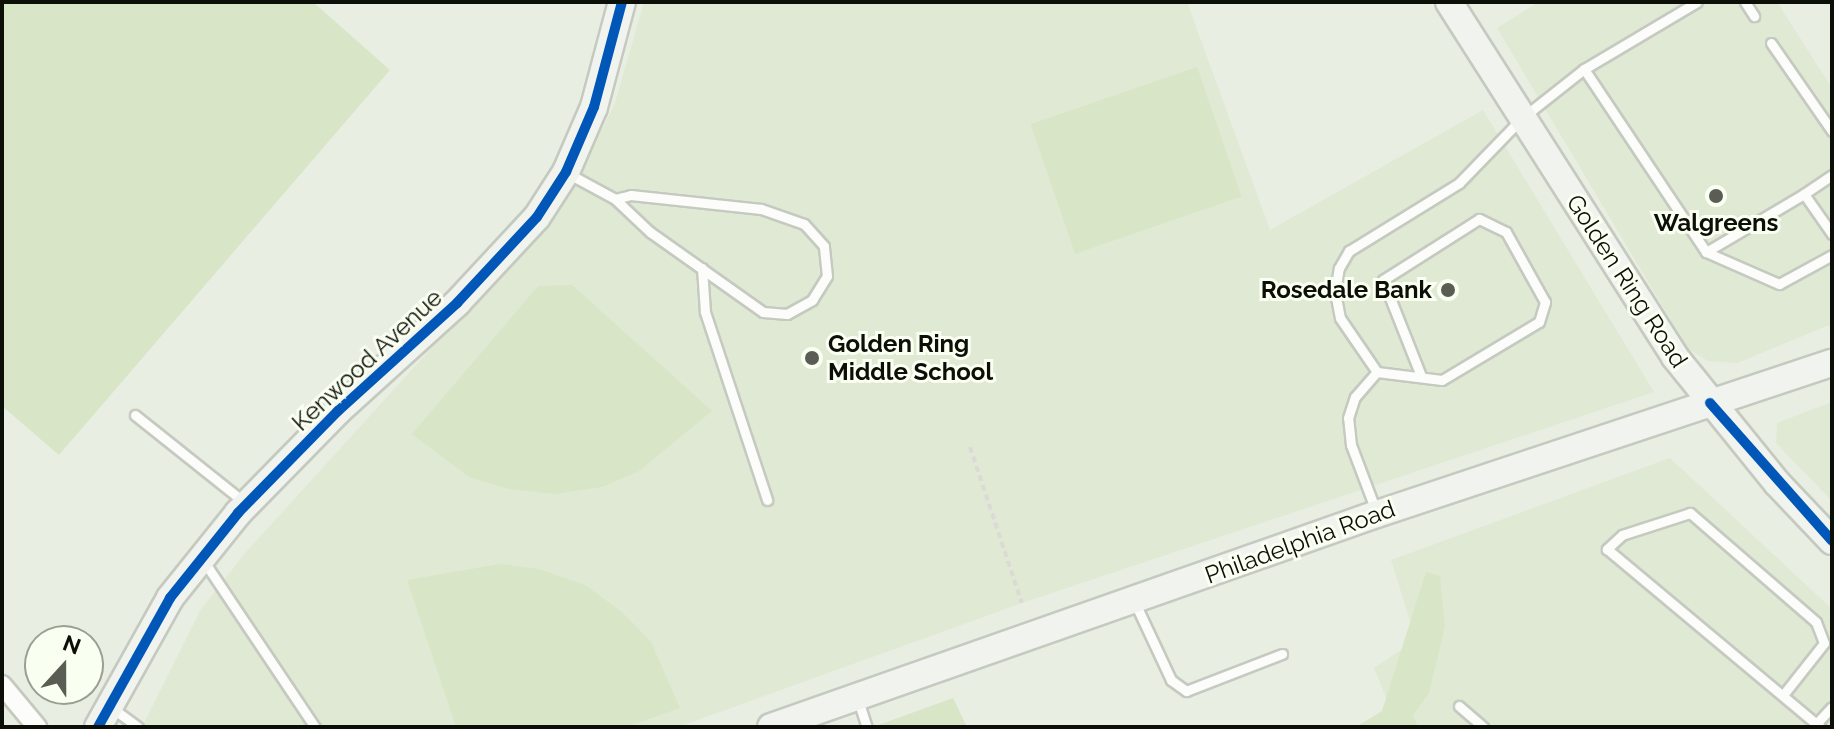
<!DOCTYPE html>
<style>
body{margin:0}
#map{position:relative;width:1834px;height:729px;overflow:hidden;background:#e8eee1;font-family:Raleway,sans-serif}
div>[style]{position:absolute}
.built>*{inset:0;background:#e0e9d3}
.green>*{inset:0;background:#d8e5c7;transform-origin:0 0}
.path>*{height:4px;margin-top:-2px;transform-origin:0;background:repeating-linear-gradient(90deg,#dadbd7 0 6px,transparent 0 10px)}
.roads{filter:drop-shadow(2px 0 #c5cac0) drop-shadow(-2px 0 #c5cac0) drop-shadow(0 2px #c5cac0) drop-shadow(0 -2px #c5cac0)}
.lane>*{height:9px;margin:-4.5px;padding:0 4.5px;transform-origin:4.5px;border-radius:4.5px;background:#fcfcfa}
.street>*{height:18px;margin:-9px;padding:0 9px;transform-origin:9px;border-radius:9px;background:#fcfcfa}
.secondary>*{height:26px;margin:-13px;padding:0 13px;transform-origin:13px;border-radius:13px;background:#f1f3ef}
.cycleway>*{height:10px;margin:-5px;padding:0 5px;transform-origin:5px;border-radius:5px;background:#0057b8}
.dots>*{width:22px;height:22px;translate:-50% -50%;box-sizing:border-box;border:4px solid #f9fff1;border-radius:50%}
span{translate:-50% -50%;white-space:nowrap;text-align:center;line-height:1.15;-webkit-text-stroke:6px #f9fff1;paint-order:stroke}
.poi-label{font-size:24px;color:#0c0f07;font-weight:700}
.right{translate:-100% -50%;text-align:right}
.left{translate:0 -50%;text-align:left}
.street-label{font-size:24px;color:#0c0f07}
.frame{position:absolute;inset:0;border:4px solid #0c0f07;pointer-events:none}
.north{position:absolute;left:24px;top:625px;width:80px;height:80px;box-sizing:border-box;background:#f9fff1;border:2px solid #9a9f93;border-radius:50%;rotate:21deg;font-size:22px;font-weight:700;line-height:32px;text-align:center;color:#0c0f07}
.north::after{content:'';display:block;margin:auto;width:28px;height:36px;background:#595d53;clip-path:polygon(50% 0,100% 100%,50% 72%,0 100%)}
</style>
<div id="map">
<div class="built">
<div style="clip-path:polygon(644px 2px,1187px 2px,1270px 230px,1483px 110px,1654px 392px,1022px 603px,678px 727px,142px 727px,201px 609px,247px 551px,569px 197px,615px 103px)"></div>
<div style="clip-path:polygon(1539px 2px,1777px 2px,1832px 88px,1832px 324px,1737px 363px,1708px 361px,1688px 349px,1497px 28px)"></div>
<div style="clip-path:polygon(1832px 402px,1832px 501px,1776px 443px,1777px 423px)"></div>
<div style="clip-path:polygon(1670px 458px,1832px 609px,1832px 727px,1398px 727px,1374px 668px,1416px 640px,1391px 560px)"></div>
</div>
<div class="green">
<div style="clip-path:polygon(2px 2px,313px 2px,390px 70px,59px 455px,2px 406px)"></div>
<div style="left:1197px;top:67px;width:137px;height:176px;rotate:71deg"></div>
<div style="clip-path:polygon(572px 285px,712px 411px,639px 471px,602px 487px,554px 494px,509px 489px,469px 477px,412px 434px,538px 286px)"></div>
<div style="clip-path:polygon(500px 564px,539px 569px,585px 585px,622px 612px,651px 642px,680px 708px,626px 727px,456px 727px,407px 580px)"></div>
<div style="clip-path:polygon(1426px 572px,1440px 576px,1445px 626px,1429px 693px,1413px 715px,1418px 727px,1356px 727px,1382px 711px)"></div>
<div style="clip-path:polygon(953px 698px,967px 727px,873px 727px)"></div>
</div>
<div class="path">
<div style="left:970px;top:447px;width:164px;rotate:71.6deg"></div>
</div>
<div class="roads">
<div class="lane">
<div style="left:1745px;top:2px;width:17px;rotate:57deg"></div>
<div style="left:1771px;top:43px;width:107px;rotate:55.3deg"></div>
<div style="left:1584px;top:69px;width:220px;rotate:56.3deg"></div>
<div style="left:1706px;top:252px;width:80px;rotate:23.7deg"></div>
<div style="left:1779px;top:284px;width:60px;rotate:-28.7deg"></div>
<div style="left:569px;top:174px;width:52px;rotate:28.5deg"></div>
<div style="left:615px;top:199px;width:48px;rotate:43.3deg"></div>
<div style="left:650px;top:232px;width:138px;rotate:35.3deg"></div>
<div style="left:763px;top:312px;width:24px;rotate:5deg"></div>
<div style="left:787px;top:314px;width:29px;rotate:-29deg"></div>
<div style="left:812px;top:300px;width:28px;rotate:-58deg"></div>
<div style="left:827px;top:276px;width:30px;rotate:-96deg"></div>
<div style="left:824px;top:246px;width:30px;rotate:-132deg"></div>
<div style="left:804px;top:224px;width:46px;rotate:-160.8deg"></div>
<div style="left:761px;top:209px;width:131px;rotate:-173.9deg"></div>
<div style="left:631px;top:195px;width:16px;rotate:166deg"></div>
<div style="left:1832px;top:175px;width:34px;rotate:146deg"></div>
<div style="left:1804px;top:194px;width:49px;rotate:55deg"></div>
<div style="left:1706px;top:252px;width:114px;rotate:-30.6deg"></div>
<div style="left:702px;top:268px;width:44px;rotate:86.1deg"></div>
<div style="left:705px;top:312px;width:198px;rotate:71.7deg"></div>
<div style="left:1377px;top:372px;width:65px;rotate:-124.4deg"></div>
<div style="left:1340px;top:318px;width:26px;rotate:-101deg"></div>
<div style="left:1335px;top:292px;width:24px;rotate:-81deg"></div>
<div style="left:1339px;top:268px;width:20px;rotate:-60deg"></div>
<div style="left:1349px;top:251px;width:129px;rotate:-31.7deg"></div>
<div style="left:1459px;top:183px;width:91px;rotate:-45.9deg"></div>
<div style="left:1522px;top:118px;width:79px;rotate:-38.3deg"></div>
<div style="left:1584px;top:69px;width:131px;rotate:-30.7deg"></div>
<div style="left:135px;top:415px;width:139px;rotate:38.6deg"></div>
<div style="left:1376px;top:511px;width:71px;rotate:-110.7deg"></div>
<div style="left:1351px;top:445px;width:27px;rotate:-96deg"></div>
<div style="left:1348px;top:418px;width:22px;rotate:-72deg"></div>
<div style="left:1355px;top:397px;width:33px;rotate:-49deg"></div>
<div style="left:1377px;top:372px;width:65px;rotate:7deg"></div>
<div style="left:1442px;top:380px;width:113px;rotate:-30.9deg"></div>
<div style="left:1539px;top:322px;width:21px;rotate:-73deg"></div>
<div style="left:1545px;top:302px;width:80px;rotate:-119.1deg"></div>
<div style="left:1506px;top:232px;width:30px;rotate:-154deg"></div>
<div style="left:1479px;top:219px;width:114px;rotate:147.6deg"></div>
<div style="left:1383px;top:280px;width:103px;rotate:68.4deg"></div>
<div style="left:203px;top:560px;width:201px;rotate:56.2deg"></div>
<div style="left:1135px;top:603px;width:85px;rotate:64.9deg"></div>
<div style="left:1171px;top:680px;width:19px;rotate:36deg"></div>
<div style="left:1186px;top:691px;width:103px;rotate:-21.1deg"></div>
<div style="left:1783px;top:695px;width:66px;rotate:-51.7deg"></div>
<div style="left:1824px;top:643px;width:22px;rotate:-111deg"></div>
<div style="left:1816px;top:622px;width:167px;rotate:-139.1deg"></div>
<div style="left:1690px;top:513px;width:71px;rotate:162.1deg"></div>
<div style="left:1622px;top:535px;width:21px;rotate:137deg"></div>
<div style="left:1607px;top:549px;width:278px;rotate:39.9deg"></div>
<div style="left:858px;top:700px;width:28px;rotate:72deg"></div>
<div style="left:1459px;top:706px;width:32px;rotate:41deg"></div>
<div style="left:112px;top:708px;width:32px;rotate:36deg"></div>
<div style="left:1816px;top:724px;width:23px;rotate:-47deg"></div>
</div>
<div class="street">
<div style="left:2px;top:685px;width:55px;rotate:50.2deg"></div>
</div>
<div class="secondary">
<div style="left:1449px;top:2px;width:421px;rotate:57.5deg"></div>
<div style="left:1675px;top:357px;width:162px;rotate:51deg"></div>
<div style="left:1777px;top:483px;width:80px;rotate:46.5deg"></div>
<div style="left:98px;top:727px;width:148px;rotate:-60.8deg"></div>
<div style="left:170px;top:598px;width:109px;rotate:-51.3deg"></div>
<div style="left:238px;top:513px;width:143px;rotate:-45.6deg"></div>
<div style="left:338px;top:411px;width:161px;rotate:-42.2deg"></div>
<div style="left:457px;top:303px;width:117px;rotate:-47.1deg"></div>
<div style="left:537px;top:217px;width:54px;rotate:-57.2deg"></div>
<div style="left:566px;top:172px;width:71px;rotate:-66.7deg"></div>
<div style="left:594px;top:107px;width:109px;rotate:-75.1deg"></div>
<div style="left:771px;top:727px;width:642px;rotate:-19.37deg"></div>
<div style="left:1377px;top:514px;width:479px;rotate:-18.4deg"></div>
</div>
</div>
<div class="cycleway">
<div style="left:1710px;top:403px;width:184px;rotate:48.5deg"></div>
<div style="left:98px;top:727px;width:148px;rotate:-60.8deg"></div>
<div style="left:170px;top:598px;width:109px;rotate:-51.3deg"></div>
<div style="left:238px;top:513px;width:143px;rotate:-45.6deg"></div>
<div style="left:338px;top:411px;width:161px;rotate:-42.2deg"></div>
<div style="left:457px;top:303px;width:117px;rotate:-47.1deg"></div>
<div style="left:537px;top:217px;width:54px;rotate:-57.2deg"></div>
<div style="left:566px;top:172px;width:71px;rotate:-66.7deg"></div>
<div style="left:594px;top:107px;width:109px;rotate:-75.1deg"></div>
</div>
<div class="dots">
<div style="left:1716px;top:196px;background:#595d53"></div>
<div style="left:1448px;top:290px;background:#595d53"></div>
<div style="left:812px;top:358px;background:#595d53"></div>
</div>
<div class="poi-label">
<span style="left:1716px;top:223px">Walgreens</span>
<span class="right" style="left:1432px;top:290px">Rosedale Bank</span>
<span class="left" style="left:828px;top:358px">Golden Ring<br>Middle School</span>
</div>
<div class="street-label">
<span style="left:1627px;top:281px;rotate:57deg">Golden Ring Road</span>
<span style="left:367px;top:360px;rotate:-43deg">Kenwood Avenue</span>
<span style="left:1300px;top:542px;rotate:-20deg">Philadelphia Road</span>
</div>
<div class="frame"></div>
<div class="north">N</div>
</div>
